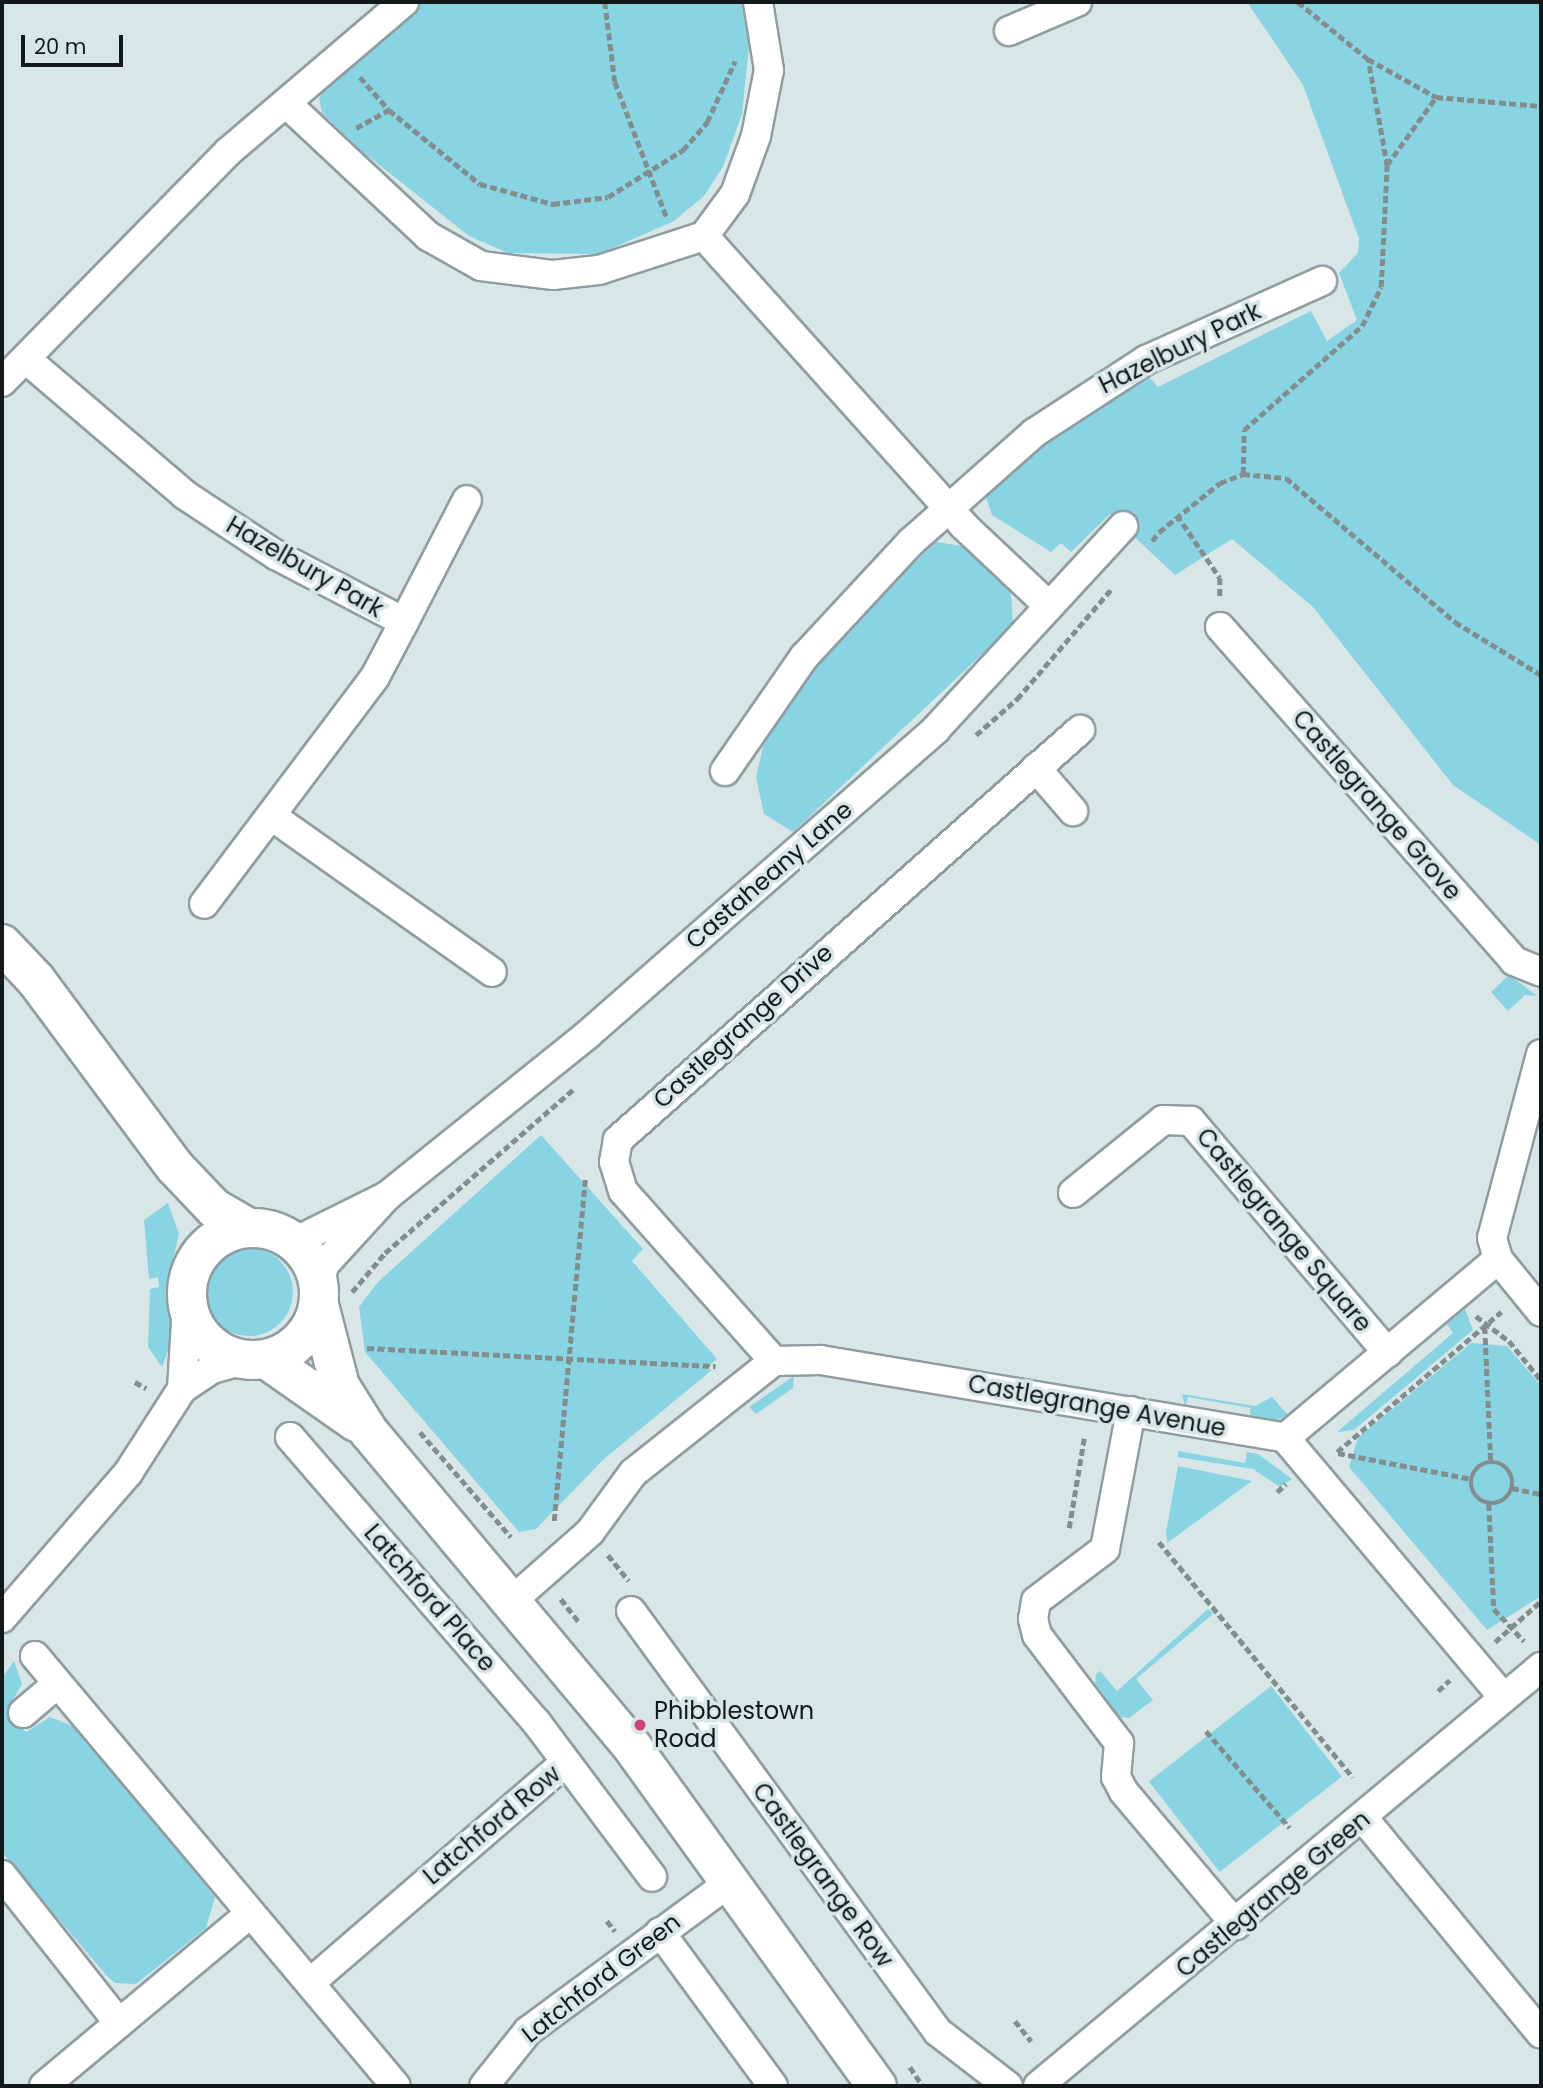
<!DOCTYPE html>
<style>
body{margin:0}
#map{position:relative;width:1543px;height:2088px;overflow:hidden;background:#d8e6e8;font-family:Poppins,sans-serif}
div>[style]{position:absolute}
.green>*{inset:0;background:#89d4e2;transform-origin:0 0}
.round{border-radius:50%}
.path>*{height:4.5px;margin-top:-2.25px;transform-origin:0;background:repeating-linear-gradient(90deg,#838d8e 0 7px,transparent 0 10.5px)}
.path>.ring{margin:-2.25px;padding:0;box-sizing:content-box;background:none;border:4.5px solid #838d8e;border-radius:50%}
.roads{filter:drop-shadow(2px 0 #909da0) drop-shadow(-2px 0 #909da0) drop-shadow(0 2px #909da0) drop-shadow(0 -2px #909da0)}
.street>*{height:28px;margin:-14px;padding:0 14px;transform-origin:14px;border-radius:14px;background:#fff}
.secondary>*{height:38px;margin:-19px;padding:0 19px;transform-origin:19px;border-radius:19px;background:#fff}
.secondary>.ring{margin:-19px;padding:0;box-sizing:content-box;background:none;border:38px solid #fff;border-radius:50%}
.dots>*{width:19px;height:19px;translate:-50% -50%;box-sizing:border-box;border:4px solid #d8e6e8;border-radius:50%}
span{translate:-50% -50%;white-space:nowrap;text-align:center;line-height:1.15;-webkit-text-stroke:7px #d8e6e8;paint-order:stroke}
.street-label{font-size:24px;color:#131819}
.poi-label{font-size:24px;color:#131819}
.left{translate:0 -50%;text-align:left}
.frame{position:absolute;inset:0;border:4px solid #131819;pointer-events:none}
.scale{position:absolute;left:21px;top:35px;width:102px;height:32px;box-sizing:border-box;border:4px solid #131819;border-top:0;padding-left:9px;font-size:21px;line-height:24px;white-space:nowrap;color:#131819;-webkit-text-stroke:5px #d8e6e8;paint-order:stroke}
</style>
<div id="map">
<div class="green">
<div style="clip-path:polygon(419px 2px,741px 2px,749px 45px,742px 114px,723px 167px,704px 196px,674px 221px,599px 254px,508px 253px,469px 236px,363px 152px,322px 113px,319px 99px,328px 82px)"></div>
<div style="clip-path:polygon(1247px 2px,1541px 2px,1541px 845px,1453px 785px,1313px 607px,1232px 539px,1175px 575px,1110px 514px,1071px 552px,1061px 543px,1051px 552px,992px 515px,984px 491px,1060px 427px,1149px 377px,1158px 387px,1311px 311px,1327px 341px,1357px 320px,1339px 273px,1358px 253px,1359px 239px,1303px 85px)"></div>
<div style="clip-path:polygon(936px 542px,962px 546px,990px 568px,1011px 593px,1013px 625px,793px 832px,764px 814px,756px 777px,766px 734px,829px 645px)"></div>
<div style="clip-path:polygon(1509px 975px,1537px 996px,1525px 995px,1508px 1011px,1491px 992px)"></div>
<div style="clip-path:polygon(541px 1135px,643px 1249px,632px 1261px,717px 1359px,705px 1369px,712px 1370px,604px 1459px,536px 1529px,519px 1532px,365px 1352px,359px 1307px,378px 1282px)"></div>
<div style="clip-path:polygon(168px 1203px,179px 1234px,168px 1280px,173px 1338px,162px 1367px,148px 1347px,150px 1289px,159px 1287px,158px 1277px,149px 1279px,144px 1220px)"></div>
<div class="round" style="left:205px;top:1248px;width:88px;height:88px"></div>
<div style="clip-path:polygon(1465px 1309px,1473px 1330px,1354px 1430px,1337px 1432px,1453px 1333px,1447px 1324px)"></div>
<div style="clip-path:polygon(1471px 1343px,1507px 1346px,1541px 1386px,1541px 1596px,1487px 1630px,1349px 1467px,1358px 1438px)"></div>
<div style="clip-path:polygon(794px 1376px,793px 1388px,756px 1414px,749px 1407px)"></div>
<div style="clip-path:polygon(1182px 1394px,1255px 1406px,1272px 1397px,1288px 1415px,1274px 1422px,1251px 1420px,1250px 1408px,1188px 1397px,1185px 1407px)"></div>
<div style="clip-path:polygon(1178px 1451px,1245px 1463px,1247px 1452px,1258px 1454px,1292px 1479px,1280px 1487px,1253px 1469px,1178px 1457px)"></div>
<div style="clip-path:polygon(1178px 1466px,1252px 1481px,1167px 1543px,1166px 1532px)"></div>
<div style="clip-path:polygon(1208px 1609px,1213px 1614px,1136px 1679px,1153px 1700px,1129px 1718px,1120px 1717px,1095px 1683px,1096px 1674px,1100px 1671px,1117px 1691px)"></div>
<div style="clip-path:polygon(14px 1661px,22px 1684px,7px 1710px,26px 1732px,50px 1717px,75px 1727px,215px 1897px,206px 1928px,136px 1984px,115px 1983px,106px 1975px,2px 1852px,2px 1678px)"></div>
<div style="left:1271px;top:1686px;width:115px;height:155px;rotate:52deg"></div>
</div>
<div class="path">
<div style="left:605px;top:2px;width:81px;rotate:82.9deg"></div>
<div style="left:615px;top:82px;width:146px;rotate:69.1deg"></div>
<div style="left:1298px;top:2px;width:90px;rotate:39.2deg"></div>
<div style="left:1368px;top:59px;width:78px;rotate:29.2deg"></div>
<div style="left:1436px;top:97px;width:105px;rotate:4.9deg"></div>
<div style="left:360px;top:77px;width:44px;rotate:48.7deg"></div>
<div style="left:389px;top:110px;width:117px;rotate:39.1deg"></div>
<div style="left:480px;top:184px;width:76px;rotate:15.3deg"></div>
<div style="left:553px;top:204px;width:55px;rotate:-7.3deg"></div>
<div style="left:608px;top:197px;width:89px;rotate:-32.1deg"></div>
<div style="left:683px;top:150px;width:37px;rotate:-49deg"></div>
<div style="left:707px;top:122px;width:67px;rotate:-65.3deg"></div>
<div style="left:356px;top:128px;width:38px;rotate:-29deg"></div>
<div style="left:1387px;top:165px;width:84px;rotate:-54.2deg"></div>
<div style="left:1243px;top:474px;width:44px;rotate:-88.7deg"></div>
<div style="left:1244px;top:430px;width:157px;rotate:-41.4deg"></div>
<div style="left:1362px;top:326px;width:43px;rotate:-64deg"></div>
<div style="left:1381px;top:287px;width:121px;rotate:-87.2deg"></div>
<div style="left:1387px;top:166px;width:109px;rotate:-100.1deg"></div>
<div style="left:1177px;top:515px;width:76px;rotate:55.7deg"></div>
<div style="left:1220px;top:578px;width:20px;rotate:90deg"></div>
<div style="left:1159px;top:532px;width:78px;rotate:-38.8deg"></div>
<div style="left:1220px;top:483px;width:25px;rotate:-21deg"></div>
<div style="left:1243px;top:474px;width:43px;rotate:5.3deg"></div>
<div style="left:1286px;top:478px;width:222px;rotate:40.4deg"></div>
<div style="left:1455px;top:622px;width:101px;rotate:31.6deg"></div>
<div style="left:1152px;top:541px;width:11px;rotate:-52deg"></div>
<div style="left:976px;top:735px;width:55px;rotate:-41.3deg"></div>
<div style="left:1017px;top:699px;width:146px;rotate:-49.4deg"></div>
<div style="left:352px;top:1292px;width:51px;rotate:-49.8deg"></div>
<div style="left:385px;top:1253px;width:252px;rotate:-41deg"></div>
<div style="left:1476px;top:1316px;width:41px;rotate:37.1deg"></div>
<div style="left:1509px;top:1341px;width:50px;rotate:50.6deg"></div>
<div style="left:1485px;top:1327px;width:135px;rotate:87.5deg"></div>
<div style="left:367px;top:1348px;width:349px;rotate:3deg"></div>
<div style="left:135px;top:1382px;width:13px;rotate:29deg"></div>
<div style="left:420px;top:1432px;width:139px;rotate:49.1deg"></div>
<div style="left:1337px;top:1452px;width:216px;rotate:-40.5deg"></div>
<div style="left:1338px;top:1453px;width:136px;rotate:11deg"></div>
<div class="ring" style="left:1471px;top:1462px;width:37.5px;height:37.5px"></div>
<div style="left:1512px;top:1488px;width:30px;rotate:12deg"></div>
<div style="left:1277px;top:1492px;width:12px;rotate:-42deg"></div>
<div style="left:1489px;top:1504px;width:105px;rotate:87.3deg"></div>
<div style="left:1494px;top:1609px;width:44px;rotate:46.8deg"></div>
<div style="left:554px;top:1521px;width:344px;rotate:-84.8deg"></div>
<div style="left:1069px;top:1528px;width:91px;rotate:-80.5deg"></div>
<div style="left:1159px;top:1542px;width:305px;rotate:50.5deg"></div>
<div style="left:608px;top:1555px;width:33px;rotate:51deg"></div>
<div style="left:561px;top:1599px;width:29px;rotate:52deg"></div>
<div style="left:1495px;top:1642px;width:62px;rotate:-41.7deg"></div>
<div style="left:1438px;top:1691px;width:16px;rotate:-43deg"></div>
<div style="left:1206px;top:1731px;width:128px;rotate:49.1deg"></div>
<div style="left:607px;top:1921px;width:13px;rotate:51deg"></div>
<div style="left:1015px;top:2021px;width:26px;rotate:51deg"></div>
<div style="left:910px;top:2067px;width:23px;rotate:56deg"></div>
</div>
<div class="roads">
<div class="street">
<div style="left:1009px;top:31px;width:74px;rotate:-23.1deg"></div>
<div style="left:286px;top:103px;width:195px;rotate:43.1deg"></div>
<div style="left:428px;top:236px;width:61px;rotate:29.5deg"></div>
<div style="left:481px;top:266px;width:73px;rotate:7.1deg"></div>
<div style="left:553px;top:275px;width:46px;rotate:-6.2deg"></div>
<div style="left:599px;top:270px;width:110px;rotate:-17.9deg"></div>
<div style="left:704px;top:236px;width:52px;rotate:-53.6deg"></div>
<div style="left:735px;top:194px;width:62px;rotate:-70.1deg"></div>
<div style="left:756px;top:136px;width:67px;rotate:-78.9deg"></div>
<div style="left:769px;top:70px;width:69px;rotate:-99.2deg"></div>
<div style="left:704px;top:236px;width:388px;rotate:48.1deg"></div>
<div style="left:963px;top:525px;width:118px;rotate:43.3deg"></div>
<div style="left:26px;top:359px;width:209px;rotate:40.5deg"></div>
<div style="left:185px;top:495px;width:109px;rotate:33.4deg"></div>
<div style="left:276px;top:555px;width:144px;rotate:27.6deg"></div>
<div style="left:404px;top:622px;width:62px;rotate:117.8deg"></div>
<div style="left:375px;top:677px;width:284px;rotate:127deg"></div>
<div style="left:2px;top:382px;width:324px;rotate:-45.5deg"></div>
<div style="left:229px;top:151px;width:230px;rotate:-40.4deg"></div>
<div style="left:404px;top:622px;width:137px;rotate:-62.7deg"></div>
<div style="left:1220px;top:627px;width:445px;rotate:48.6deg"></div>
<div style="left:1514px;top:961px;width:29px;rotate:22deg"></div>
<div style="left:1036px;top:768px;width:57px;rotate:49.3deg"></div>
<div style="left:725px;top:771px;width:139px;rotate:-55.3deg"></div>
<div style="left:804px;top:657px;width:157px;rotate:-47.1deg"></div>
<div style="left:911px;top:542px;width:164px;rotate:-41.5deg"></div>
<div style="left:1034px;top:433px;width:134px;rotate:-33.1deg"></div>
<div style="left:1146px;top:360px;width:193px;rotate:-24.2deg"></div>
<div style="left:273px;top:817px;width:268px;rotate:35.3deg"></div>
<div style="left:1541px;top:1054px;width:190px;rotate:104.9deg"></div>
<div style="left:1492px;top:1238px;width:22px;rotate:74deg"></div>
<div style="left:1498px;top:1259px;width:68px;rotate:50.9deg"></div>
<div style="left:1073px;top:1193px;width:116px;rotate:-39deg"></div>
<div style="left:1163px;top:1120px;width:28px;rotate:2deg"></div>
<div style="left:1191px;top:1121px;width:304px;rotate:49.7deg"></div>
<div style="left:294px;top:1242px;width:104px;rotate:-26.3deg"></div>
<div style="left:387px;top:1196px;width:257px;rotate:-38.8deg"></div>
<div style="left:587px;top:1035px;width:464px;rotate:-41.2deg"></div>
<div style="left:936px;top:729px;width:276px;rotate:-47.3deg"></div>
<div style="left:319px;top:1287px;width:23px;rotate:-77deg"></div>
<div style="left:324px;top:1265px;width:93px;rotate:-47.6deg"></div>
<div style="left:774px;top:1361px;width:227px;rotate:-131.6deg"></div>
<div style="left:623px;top:1191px;width:30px;rotate:-107deg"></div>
<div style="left:614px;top:1162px;width:22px;rotate:-80deg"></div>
<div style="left:618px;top:1140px;width:618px;rotate:-41.59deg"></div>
<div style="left:182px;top:1389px;width:84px;rotate:-86.6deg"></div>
<div style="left:1131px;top:1411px;width:140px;rotate:100.7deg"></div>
<div style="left:1105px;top:1549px;width:86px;rotate:143deg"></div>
<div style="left:1036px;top:1601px;width:18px;rotate:99deg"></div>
<div style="left:1033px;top:1619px;width:16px;rotate:76deg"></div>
<div style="left:1037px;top:1635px;width:136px;rotate:52.8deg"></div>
<div style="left:1119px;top:1743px;width:34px;rotate:95deg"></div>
<div style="left:1116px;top:1777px;width:17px;rotate:62deg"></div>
<div style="left:1124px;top:1792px;width:174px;rotate:49.9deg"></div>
<div style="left:290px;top:1437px;width:378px;rotate:49.2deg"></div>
<div style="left:537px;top:1723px;width:192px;rotate:53.2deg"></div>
<div style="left:1285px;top:1438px;width:339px;rotate:49.9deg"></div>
<div style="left:514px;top:1599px;width:101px;rotate:-41.4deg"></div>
<div style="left:590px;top:1532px;width:73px;rotate:-53.9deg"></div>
<div style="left:633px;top:1473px;width:180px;rotate:-38.5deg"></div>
<div style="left:774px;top:1361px;width:47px;rotate:-1.2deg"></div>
<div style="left:821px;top:1360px;width:471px;rotate:9.5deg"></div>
<div style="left:1285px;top:1438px;width:278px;rotate:-40deg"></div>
<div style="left:631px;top:1611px;width:521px;rotate:53.9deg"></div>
<div style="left:938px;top:2032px;width:88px;rotate:37.6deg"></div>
<div style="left:2px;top:1618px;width:192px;rotate:-49deg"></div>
<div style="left:128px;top:1473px;width:100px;rotate:-57.3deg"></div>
<div style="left:182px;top:1389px;width:36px;rotate:-34deg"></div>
<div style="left:212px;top:1369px;width:32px;rotate:-16deg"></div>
<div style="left:35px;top:1656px;width:561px;rotate:49.99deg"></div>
<div style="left:23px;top:1713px;width:45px;rotate:-40.5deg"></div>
<div style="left:1364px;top:1819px;width:278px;rotate:50.5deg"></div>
<div style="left:2px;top:1875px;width:189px;rotate:51.7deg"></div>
<div style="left:660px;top:1932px;width:191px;rotate:53.7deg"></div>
<div style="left:311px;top:1982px;width:335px;rotate:-40.8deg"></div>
<div style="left:44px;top:2086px;width:268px;rotate:-39.9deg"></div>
<div style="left:484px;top:2086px;width:70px;rotate:-51.3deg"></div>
<div style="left:528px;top:2031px;width:251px;rotate:-36.4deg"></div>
<div style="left:1038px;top:2086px;width:655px;rotate:-39.79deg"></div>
</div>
<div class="secondary">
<div style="left:2px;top:944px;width:50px;rotate:46.6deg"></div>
<div style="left:36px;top:980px;width:233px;rotate:53.4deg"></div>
<div style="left:175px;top:1167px;width:57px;rotate:46.4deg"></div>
<div style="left:214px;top:1208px;width:39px;rotate:30deg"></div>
<div class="ring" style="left:187px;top:1228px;width:94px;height:94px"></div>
<div style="left:319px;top:1305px;width:84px;rotate:75.5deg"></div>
<div style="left:340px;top:1386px;width:54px;rotate:57.8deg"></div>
<div style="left:369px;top:1432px;width:412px;rotate:50.1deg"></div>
<div style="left:633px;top:1748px;width:417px;rotate:54.2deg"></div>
<div style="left:266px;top:1359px;width:110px;rotate:35deg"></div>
</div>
</div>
<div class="dots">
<div style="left:640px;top:1725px;background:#cd4278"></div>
</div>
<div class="street-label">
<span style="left:1180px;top:348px;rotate:-26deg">Hazelbury Park</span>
<span style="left:305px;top:567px;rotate:30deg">Hazelbury Park</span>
<span style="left:1377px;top:805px;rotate:49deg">Castlegrange Grove</span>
<span style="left:769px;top:875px;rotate:-41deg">Castaheany Lane</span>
<span style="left:743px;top:1026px;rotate:-42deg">Castlegrange Drive</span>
<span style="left:1284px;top:1230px;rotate:50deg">Castlegrange Square</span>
<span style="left:1097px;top:1406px;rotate:10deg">Castlegrange Avenue</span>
<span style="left:430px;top:1598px;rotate:49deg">Latchford Place</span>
<span style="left:492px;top:1825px;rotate:-40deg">Latchford Row</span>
<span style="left:823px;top:1875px;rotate:54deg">Castlegrange Row</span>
<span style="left:1273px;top:1894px;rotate:-40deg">Castlegrange Green</span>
<span style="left:601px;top:1978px;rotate:-38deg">Latchford Green</span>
</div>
<div class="poi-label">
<span class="left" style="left:654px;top:1725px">Phibblestown<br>Road</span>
</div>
<div class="frame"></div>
<div class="scale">20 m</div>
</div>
